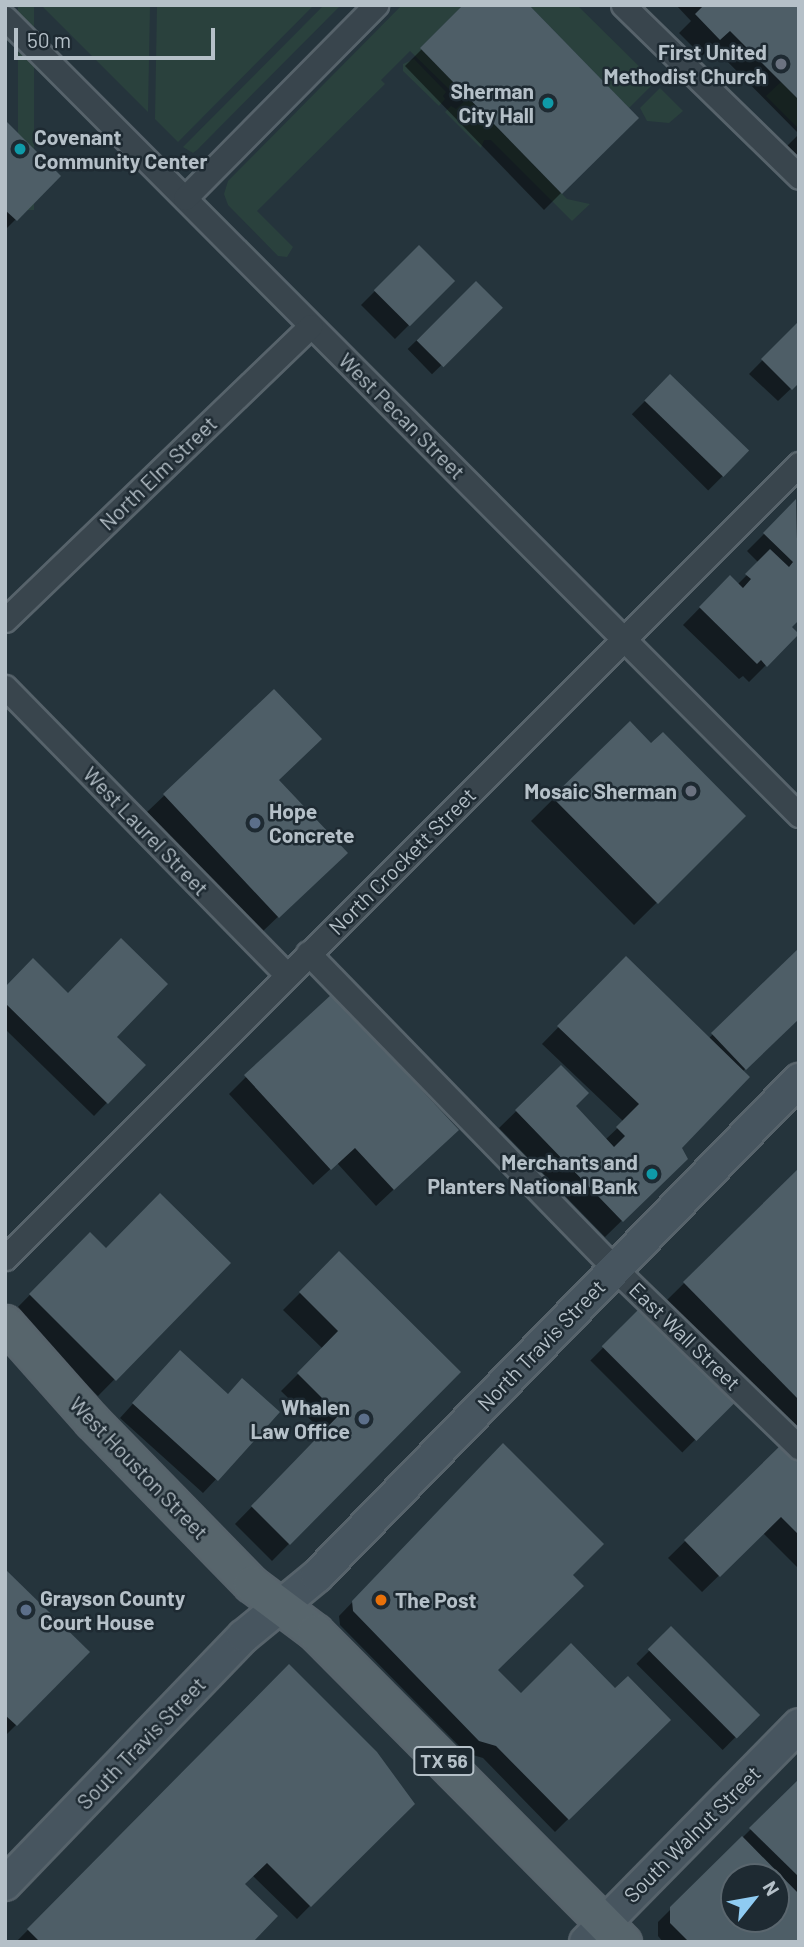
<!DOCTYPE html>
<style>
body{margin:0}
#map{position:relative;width:804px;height:1947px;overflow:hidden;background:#25343c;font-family:Barlow,sans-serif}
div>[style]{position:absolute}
.green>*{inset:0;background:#2a413d;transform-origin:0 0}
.shadow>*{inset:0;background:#0007;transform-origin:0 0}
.building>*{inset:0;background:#4e5e67;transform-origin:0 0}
.roads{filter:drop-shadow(2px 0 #57636b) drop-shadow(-2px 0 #57636b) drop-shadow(0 2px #57636b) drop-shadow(0 -2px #57636b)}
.street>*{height:23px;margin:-11.5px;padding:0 11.5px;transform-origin:11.5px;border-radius:11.5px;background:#39454d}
.secondary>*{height:32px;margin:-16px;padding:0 16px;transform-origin:16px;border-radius:16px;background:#47555f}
.primary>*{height:35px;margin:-17.5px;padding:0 17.5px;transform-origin:17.5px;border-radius:17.5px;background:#57656c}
.dots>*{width:19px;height:19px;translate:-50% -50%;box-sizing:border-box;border:4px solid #1e2a32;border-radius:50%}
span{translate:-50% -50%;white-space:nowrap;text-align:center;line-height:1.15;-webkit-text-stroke:5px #1e2a32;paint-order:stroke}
.shield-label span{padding:2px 5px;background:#1e2a32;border:2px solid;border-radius:5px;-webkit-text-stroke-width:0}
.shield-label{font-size:19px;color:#b5c0c8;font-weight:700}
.poi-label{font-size:21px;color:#b5c0c8;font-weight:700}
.right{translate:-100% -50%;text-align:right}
.left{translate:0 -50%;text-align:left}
.street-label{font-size:21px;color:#b5c0c8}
.frame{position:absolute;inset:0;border:7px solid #b5c0c8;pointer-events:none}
.north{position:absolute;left:720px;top:1863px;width:70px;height:70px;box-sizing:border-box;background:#1e2a32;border:2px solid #5a666e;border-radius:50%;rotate:59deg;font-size:19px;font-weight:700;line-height:28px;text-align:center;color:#b5c0c8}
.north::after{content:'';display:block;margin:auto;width:24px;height:32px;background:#8fcbf2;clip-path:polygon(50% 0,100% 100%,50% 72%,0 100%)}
.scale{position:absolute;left:14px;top:28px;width:201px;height:32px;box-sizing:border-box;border:4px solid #b5c0c8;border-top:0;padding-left:9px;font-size:21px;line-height:24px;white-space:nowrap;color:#b5c0c8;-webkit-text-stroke:5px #1e2a32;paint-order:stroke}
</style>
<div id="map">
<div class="green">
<div style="left:18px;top:5px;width:16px;height:205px"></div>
<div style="clip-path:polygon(41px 5px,150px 5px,148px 112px)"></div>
<div style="clip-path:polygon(157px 5px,314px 5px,178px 142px,155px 119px)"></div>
<div style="clip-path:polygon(324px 5px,341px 5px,197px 150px,193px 153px,183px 147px)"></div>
<div style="clip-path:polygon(402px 5px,463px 5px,420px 48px,455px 84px,449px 89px,410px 51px,381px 80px,385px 84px,257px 211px,293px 247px,287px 257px,278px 256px,228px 205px,224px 194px,228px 181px)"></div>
<div style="clip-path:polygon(529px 5px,577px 5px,655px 82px,629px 108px)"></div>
<div style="clip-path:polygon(414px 59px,446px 92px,443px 96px,445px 99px,439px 106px,403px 71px,403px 64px)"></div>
<div style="clip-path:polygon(781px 82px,799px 100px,799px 129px,766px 96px)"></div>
<div style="clip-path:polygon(660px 88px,683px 111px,669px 123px,647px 121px,640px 108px)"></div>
<div style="clip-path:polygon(468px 98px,567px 199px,590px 204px,572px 221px,491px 140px,484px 140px,481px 148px,445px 112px,451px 106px,456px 109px)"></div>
</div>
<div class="shadow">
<div style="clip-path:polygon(466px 5px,636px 118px,544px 210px,405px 66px)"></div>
<div style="clip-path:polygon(676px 5px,799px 5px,799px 160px,786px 147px,799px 134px,712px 46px,702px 56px,679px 33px,691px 21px)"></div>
<div style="clip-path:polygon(5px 124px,59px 176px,5px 230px)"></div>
<div style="left:419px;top:247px;width:48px;height:82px;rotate:45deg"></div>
<div style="left:476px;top:283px;width:35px;height:95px;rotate:46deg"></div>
<div style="clip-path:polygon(799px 323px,799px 381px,778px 401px,749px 374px)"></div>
<div style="left:670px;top:376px;width:108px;height:54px;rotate:45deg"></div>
<div style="clip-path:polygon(796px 502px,799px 617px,790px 627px,797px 634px,749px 682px,743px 676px,739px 679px,683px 625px,730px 577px,737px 585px,759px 563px,747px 551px)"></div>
<div style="clip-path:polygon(274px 691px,277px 780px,328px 869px,261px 933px,147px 812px)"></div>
<div style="clip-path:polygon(630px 723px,651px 745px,744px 816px,634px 925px,531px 821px)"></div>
<div style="clip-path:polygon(799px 951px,799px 1017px,742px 1072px,680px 1148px,686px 1158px,605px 1237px,499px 1128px,561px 1067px,573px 1107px,605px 1140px,624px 1122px,542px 1044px,626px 958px,708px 1039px)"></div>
<div style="clip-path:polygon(5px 989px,114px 1037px,143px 1065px,94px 1116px,5px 1029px)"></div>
<div style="clip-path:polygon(246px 1077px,439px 1147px,376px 1206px,337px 1163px,313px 1185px,229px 1094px)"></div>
<div style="clip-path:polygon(799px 1170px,799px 1434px,667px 1300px)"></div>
<div style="clip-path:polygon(90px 1234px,106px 1250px,229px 1263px,98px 1396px,13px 1312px)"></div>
<div style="clip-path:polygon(339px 1254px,459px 1372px,272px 1561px,235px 1524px,324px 1433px,281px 1391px,323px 1349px,283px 1310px)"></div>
<div style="left:642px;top:1309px;width:130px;height:73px;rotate:45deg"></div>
<div style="clip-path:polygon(167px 1366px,227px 1396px,278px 1413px,203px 1493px,120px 1418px)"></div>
<div style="clip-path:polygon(503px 1446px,571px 1575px,495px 1670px,521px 1696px,615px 1691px,668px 1720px,555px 1832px,483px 1758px,466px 1753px,340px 1625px,339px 1616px)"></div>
<div style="clip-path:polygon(782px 1446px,799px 1463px,799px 1569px,763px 1533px,702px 1592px,668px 1558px)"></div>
<div style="clip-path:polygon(5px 1571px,16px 1725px,5px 1736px)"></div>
<div style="left:671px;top:1629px;width:122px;height:49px;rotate:45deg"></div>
<div style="clip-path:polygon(280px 1675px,351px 1864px,297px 1919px,252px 1875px,243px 1884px,251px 1942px,16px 1942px)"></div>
<div style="clip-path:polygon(evenodd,799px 1781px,799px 1942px,663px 1942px,658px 1936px,658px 1922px,799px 1781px,734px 1877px,776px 1877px,776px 1919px,734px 1919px,734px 1877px)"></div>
</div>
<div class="building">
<div style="clip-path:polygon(463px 5px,529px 5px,639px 118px,562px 194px,420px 48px)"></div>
<div style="clip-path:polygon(704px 5px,799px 5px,799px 100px,730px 31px,720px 40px,695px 14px)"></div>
<div style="clip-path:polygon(5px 120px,61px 176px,17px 221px,5px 210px)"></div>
<div style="left:419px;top:245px;width:51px;height:64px;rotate:45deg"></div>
<div style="left:476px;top:281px;width:38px;height:84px;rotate:45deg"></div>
<div style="clip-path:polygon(799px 321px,799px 383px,792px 390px,761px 359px)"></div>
<div style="left:670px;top:374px;width:110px;height:37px;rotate:44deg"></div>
<div style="clip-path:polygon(796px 499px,799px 620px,792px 627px,799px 634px,767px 667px,761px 660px,757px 664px,699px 607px,730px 575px,743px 588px,751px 579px,745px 574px,770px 549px,789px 567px,793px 562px,763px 533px)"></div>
<div style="clip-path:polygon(274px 689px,322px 739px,279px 780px,348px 853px,279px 918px,163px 794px)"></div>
<div style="clip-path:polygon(630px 721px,651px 743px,663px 732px,746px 816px,658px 904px,552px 797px)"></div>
<div style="clip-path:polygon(121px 938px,168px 984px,117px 1037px,146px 1065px,108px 1104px,5px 1003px,5px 987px,33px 958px,68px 993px)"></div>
<div style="clip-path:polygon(799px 948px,799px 1019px,746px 1070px,711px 1033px)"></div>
<div style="clip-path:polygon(626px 956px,750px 1077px,682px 1148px,688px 1159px,623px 1222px,515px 1110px,561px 1065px,589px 1093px,576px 1106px,614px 1147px,625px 1136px,616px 1127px,639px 1104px,557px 1026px)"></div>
<div style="clip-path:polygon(332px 994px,459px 1130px,394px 1190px,355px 1148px,331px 1170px,244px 1075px)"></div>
<div style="clip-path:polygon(799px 1168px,799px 1400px,683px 1282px)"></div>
<div style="clip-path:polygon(160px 1193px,231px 1263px,116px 1381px,29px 1294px,90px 1232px,106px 1248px)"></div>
<div style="clip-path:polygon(339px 1251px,461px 1372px,290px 1545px,251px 1506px,339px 1415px,297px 1373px,338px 1331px,299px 1292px)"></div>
<div style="left:642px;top:1306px;width:134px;height:57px;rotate:45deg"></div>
<div style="clip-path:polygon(180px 1350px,228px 1394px,242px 1378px,280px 1412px,218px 1481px,132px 1403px)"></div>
<div style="clip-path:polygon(503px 1443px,604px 1544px,573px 1575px,584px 1586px,498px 1670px,521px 1693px,571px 1643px,615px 1688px,628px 1676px,671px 1720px,569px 1820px,496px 1746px,479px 1741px,353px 1611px,352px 1601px)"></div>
<div style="clip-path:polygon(782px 1444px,799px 1461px,799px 1535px,781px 1517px,720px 1577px,684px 1540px)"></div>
<div style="clip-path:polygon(5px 1569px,90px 1652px,17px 1726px,5px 1715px)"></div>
<div style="left:671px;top:1626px;width:126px;height:33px;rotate:45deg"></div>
<div style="clip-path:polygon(289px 1664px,377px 1752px,415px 1804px,311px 1907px,267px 1863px,245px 1884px,278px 1916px,253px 1942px,40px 1942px,27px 1929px)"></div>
<div style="clip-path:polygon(799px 1779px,799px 1877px,749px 1828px)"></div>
<div style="clip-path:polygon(evenodd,742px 1836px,799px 1894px,799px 1942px,685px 1942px,687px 1940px,670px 1923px,670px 1907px,742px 1836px,734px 1877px,776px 1877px,776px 1919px,734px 1919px,734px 1877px)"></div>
</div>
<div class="roads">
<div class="street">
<div style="left:623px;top:5px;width:246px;rotate:44.3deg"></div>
<div style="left:5px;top:18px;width:1125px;rotate:45.11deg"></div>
<div style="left:185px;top:198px;width:272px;rotate:-45.3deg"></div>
<div style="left:5px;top:620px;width:424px;rotate:-43.9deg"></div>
<div style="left:5px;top:687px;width:402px;rotate:45.6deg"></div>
<div style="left:308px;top:953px;width:441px;rotate:45.8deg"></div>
<div style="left:615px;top:1269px;width:256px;rotate:44.1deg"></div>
<div style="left:5px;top:1258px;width:1123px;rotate:-45deg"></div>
</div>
<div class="secondary">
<div style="left:5px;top:1884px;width:344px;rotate:-46.1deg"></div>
<div style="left:244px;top:1636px;width:94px;rotate:-39.4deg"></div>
<div style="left:317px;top:1576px;width:692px;rotate:-45.82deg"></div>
<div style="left:586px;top:1942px;width:304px;rotate:-45.5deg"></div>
</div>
<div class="primary">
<div style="left:5px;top:1323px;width:131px;rotate:48.4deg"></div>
<div style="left:92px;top:1421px;width:228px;rotate:45.7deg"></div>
<div style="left:251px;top:1584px;width:80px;rotate:36.9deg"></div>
<div style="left:315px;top:1632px;width:437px;rotate:45.2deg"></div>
</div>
</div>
<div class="dots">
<div style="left:781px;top:64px;background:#6b7280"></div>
<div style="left:548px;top:103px;background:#0f9aa8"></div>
<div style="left:20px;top:149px;background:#0f9aa8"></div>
<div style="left:691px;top:791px;background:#6b7280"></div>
<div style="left:255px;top:823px;background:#5c6f8a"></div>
<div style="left:652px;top:1174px;background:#0f9aa8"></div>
<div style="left:364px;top:1419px;background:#5c6f8a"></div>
<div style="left:381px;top:1600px;background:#e8710a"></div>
<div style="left:26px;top:1610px;background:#5c6f8a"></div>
</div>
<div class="shield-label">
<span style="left:444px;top:1761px">TX 56</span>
</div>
<div class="poi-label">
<span class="right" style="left:767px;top:64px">First United<br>Methodist Church</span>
<span class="right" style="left:534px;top:103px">Sherman<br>City Hall</span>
<span class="left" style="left:34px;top:149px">Covenant<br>Community Center</span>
<span class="right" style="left:677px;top:791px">Mosaic Sherman</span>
<span class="left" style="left:269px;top:823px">Hope<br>Concrete</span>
<span class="right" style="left:638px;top:1174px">Merchants and<br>Planters National Bank</span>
<span class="right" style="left:350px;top:1419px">Whalen<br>Law Office</span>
<span class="left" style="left:40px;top:1610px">Grayson County<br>Court House</span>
<span class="left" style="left:395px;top:1600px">The Post</span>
</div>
<div class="street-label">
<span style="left:402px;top:416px;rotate:45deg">West Pecan Street</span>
<span style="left:158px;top:473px;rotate:-44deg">North Elm Street</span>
<span style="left:146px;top:831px;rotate:46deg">West Laurel Street</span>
<span style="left:402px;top:861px;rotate:-45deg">North Crockett Street</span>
<span style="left:685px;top:1336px;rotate:44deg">East Wall Street</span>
<span style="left:541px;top:1345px;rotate:-46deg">North Travis Street</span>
<span style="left:139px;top:1468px;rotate:46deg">West Houston Street</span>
<span style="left:141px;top:1743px;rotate:-46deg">South Travis Street</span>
<span style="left:692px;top:1834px;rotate:-45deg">South Walnut Street</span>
</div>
<div class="frame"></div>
<div class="north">N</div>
<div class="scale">50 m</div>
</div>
